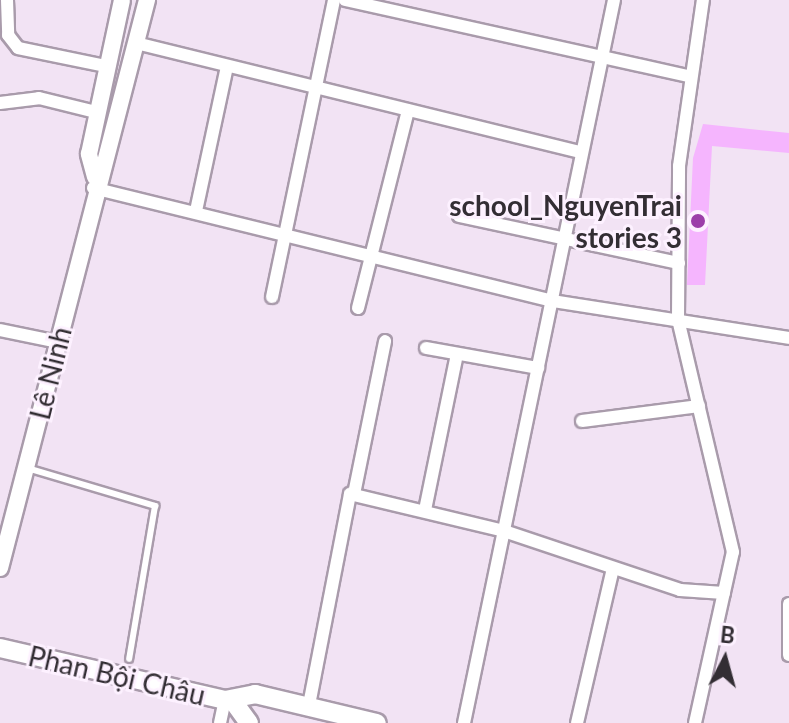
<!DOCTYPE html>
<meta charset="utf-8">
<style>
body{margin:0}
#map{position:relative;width:789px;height:723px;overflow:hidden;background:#f2e3f4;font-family:Lato,sans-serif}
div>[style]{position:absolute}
.building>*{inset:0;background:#f5b5fe}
.roads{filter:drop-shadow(2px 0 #a99bab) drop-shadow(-2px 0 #a99bab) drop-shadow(0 2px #a99bab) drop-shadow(0 -2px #a99bab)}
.service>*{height:6px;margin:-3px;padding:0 3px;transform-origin:3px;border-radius:3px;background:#fff}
.minor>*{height:12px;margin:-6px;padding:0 6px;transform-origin:6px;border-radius:6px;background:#fff}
.tertiary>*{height:16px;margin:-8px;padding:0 8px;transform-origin:8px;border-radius:8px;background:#fff}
.secondary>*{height:18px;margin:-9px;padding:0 9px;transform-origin:9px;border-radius:9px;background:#fff}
.dots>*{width:22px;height:22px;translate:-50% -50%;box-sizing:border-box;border:4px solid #fdf1ff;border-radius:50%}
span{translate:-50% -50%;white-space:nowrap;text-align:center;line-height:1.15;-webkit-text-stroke:6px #fdf1ff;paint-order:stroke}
.poi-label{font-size:28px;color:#332e34;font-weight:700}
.right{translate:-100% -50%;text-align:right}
.street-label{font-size:28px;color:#332e34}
.north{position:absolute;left:685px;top:619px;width:80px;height:80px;-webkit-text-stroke:6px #fdf1ff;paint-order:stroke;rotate:6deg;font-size:22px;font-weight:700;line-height:32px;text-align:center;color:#332e34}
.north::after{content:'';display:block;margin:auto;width:28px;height:36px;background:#332e34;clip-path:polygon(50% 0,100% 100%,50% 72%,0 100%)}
</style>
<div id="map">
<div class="building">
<div style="clip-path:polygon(703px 124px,789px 133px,789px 153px,712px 146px,705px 285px,687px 285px,693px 158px)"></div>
</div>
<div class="roads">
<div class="service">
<div style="left:27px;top:468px;width:134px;rotate:16.5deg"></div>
<div style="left:155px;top:506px;width:155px;rotate:99.6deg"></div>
</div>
<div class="minor">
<div style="left:7px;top:0;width:35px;rotate:88deg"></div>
<div style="left:8px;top:35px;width:16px;rotate:52deg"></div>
<div style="left:18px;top:48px;width:90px;rotate:11.6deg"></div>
<div style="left:345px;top:0;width:350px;rotate:12.5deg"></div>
<div style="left:136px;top:43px;width:456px;rotate:13.8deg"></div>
<div style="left:0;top:103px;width:39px;rotate:-7deg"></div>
<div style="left:39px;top:98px;width:59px;rotate:13.8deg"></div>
<div style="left:93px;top:188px;width:474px;rotate:13.8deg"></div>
<div style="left:553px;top:301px;width:239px;rotate:8.9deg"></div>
<div style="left:196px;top:211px;width:147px;rotate:-77.9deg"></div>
<div style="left:459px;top:216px;width:225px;rotate:12.1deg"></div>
<div style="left:272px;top:297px;width:303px;rotate:-78.2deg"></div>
<div style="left:358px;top:308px;width:204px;rotate:-75.8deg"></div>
<div style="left:0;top:330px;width:59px;rotate:11.7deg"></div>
<div style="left:426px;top:348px;width:114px;rotate:10.1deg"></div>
<div style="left:582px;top:421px;width:118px;rotate:-7.3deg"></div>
<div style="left:354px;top:494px;width:156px;rotate:-78.5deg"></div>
<div style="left:425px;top:510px;width:159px;rotate:-78.4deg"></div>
<div style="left:789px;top:604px;width:51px;rotate:90deg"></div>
<div style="left:309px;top:705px;width:215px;rotate:-79deg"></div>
<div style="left:350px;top:494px;width:158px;rotate:13.5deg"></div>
<div style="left:504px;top:531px;width:186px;rotate:18.5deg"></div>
<div style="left:680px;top:590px;width:44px;rotate:3.9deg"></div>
<div style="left:220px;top:723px;width:24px;rotate:-78deg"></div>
<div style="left:464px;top:723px;width:738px;rotate:-78.28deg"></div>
<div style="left:577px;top:723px;width:159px;rotate:-76.9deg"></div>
<div style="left:695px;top:723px;width:175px;rotate:-77.5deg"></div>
<div style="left:733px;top:552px;width:239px;rotate:-103.3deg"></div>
<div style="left:678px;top:319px;width:153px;rotate:-89.6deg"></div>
<div style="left:679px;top:166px;width:168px;rotate:-81.8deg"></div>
</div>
<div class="tertiary">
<div style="left:95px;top:177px;width:24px;rotate:-105deg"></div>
<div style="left:89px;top:154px;width:157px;rotate:-77.9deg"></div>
<div style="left:0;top:568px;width:587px;rotate:-75.49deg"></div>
</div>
<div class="secondary">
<div style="left:0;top:648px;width:231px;rotate:13deg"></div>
<div style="left:225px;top:700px;width:31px;rotate:-11deg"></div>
<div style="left:255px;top:694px;width:125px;rotate:13.4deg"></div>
<div style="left:233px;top:701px;width:27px;rotate:54deg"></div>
</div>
</div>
<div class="dots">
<div style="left:698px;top:221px;background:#9c3fa9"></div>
</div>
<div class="poi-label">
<span class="right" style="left:682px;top:221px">school_NguyenTrai<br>stories 3</span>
</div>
<div class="street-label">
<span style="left:50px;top:373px;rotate:-76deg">Lê Ninh</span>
<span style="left:117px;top:675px;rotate:13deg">Phan Bội Châu</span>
</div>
<div class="north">B</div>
</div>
